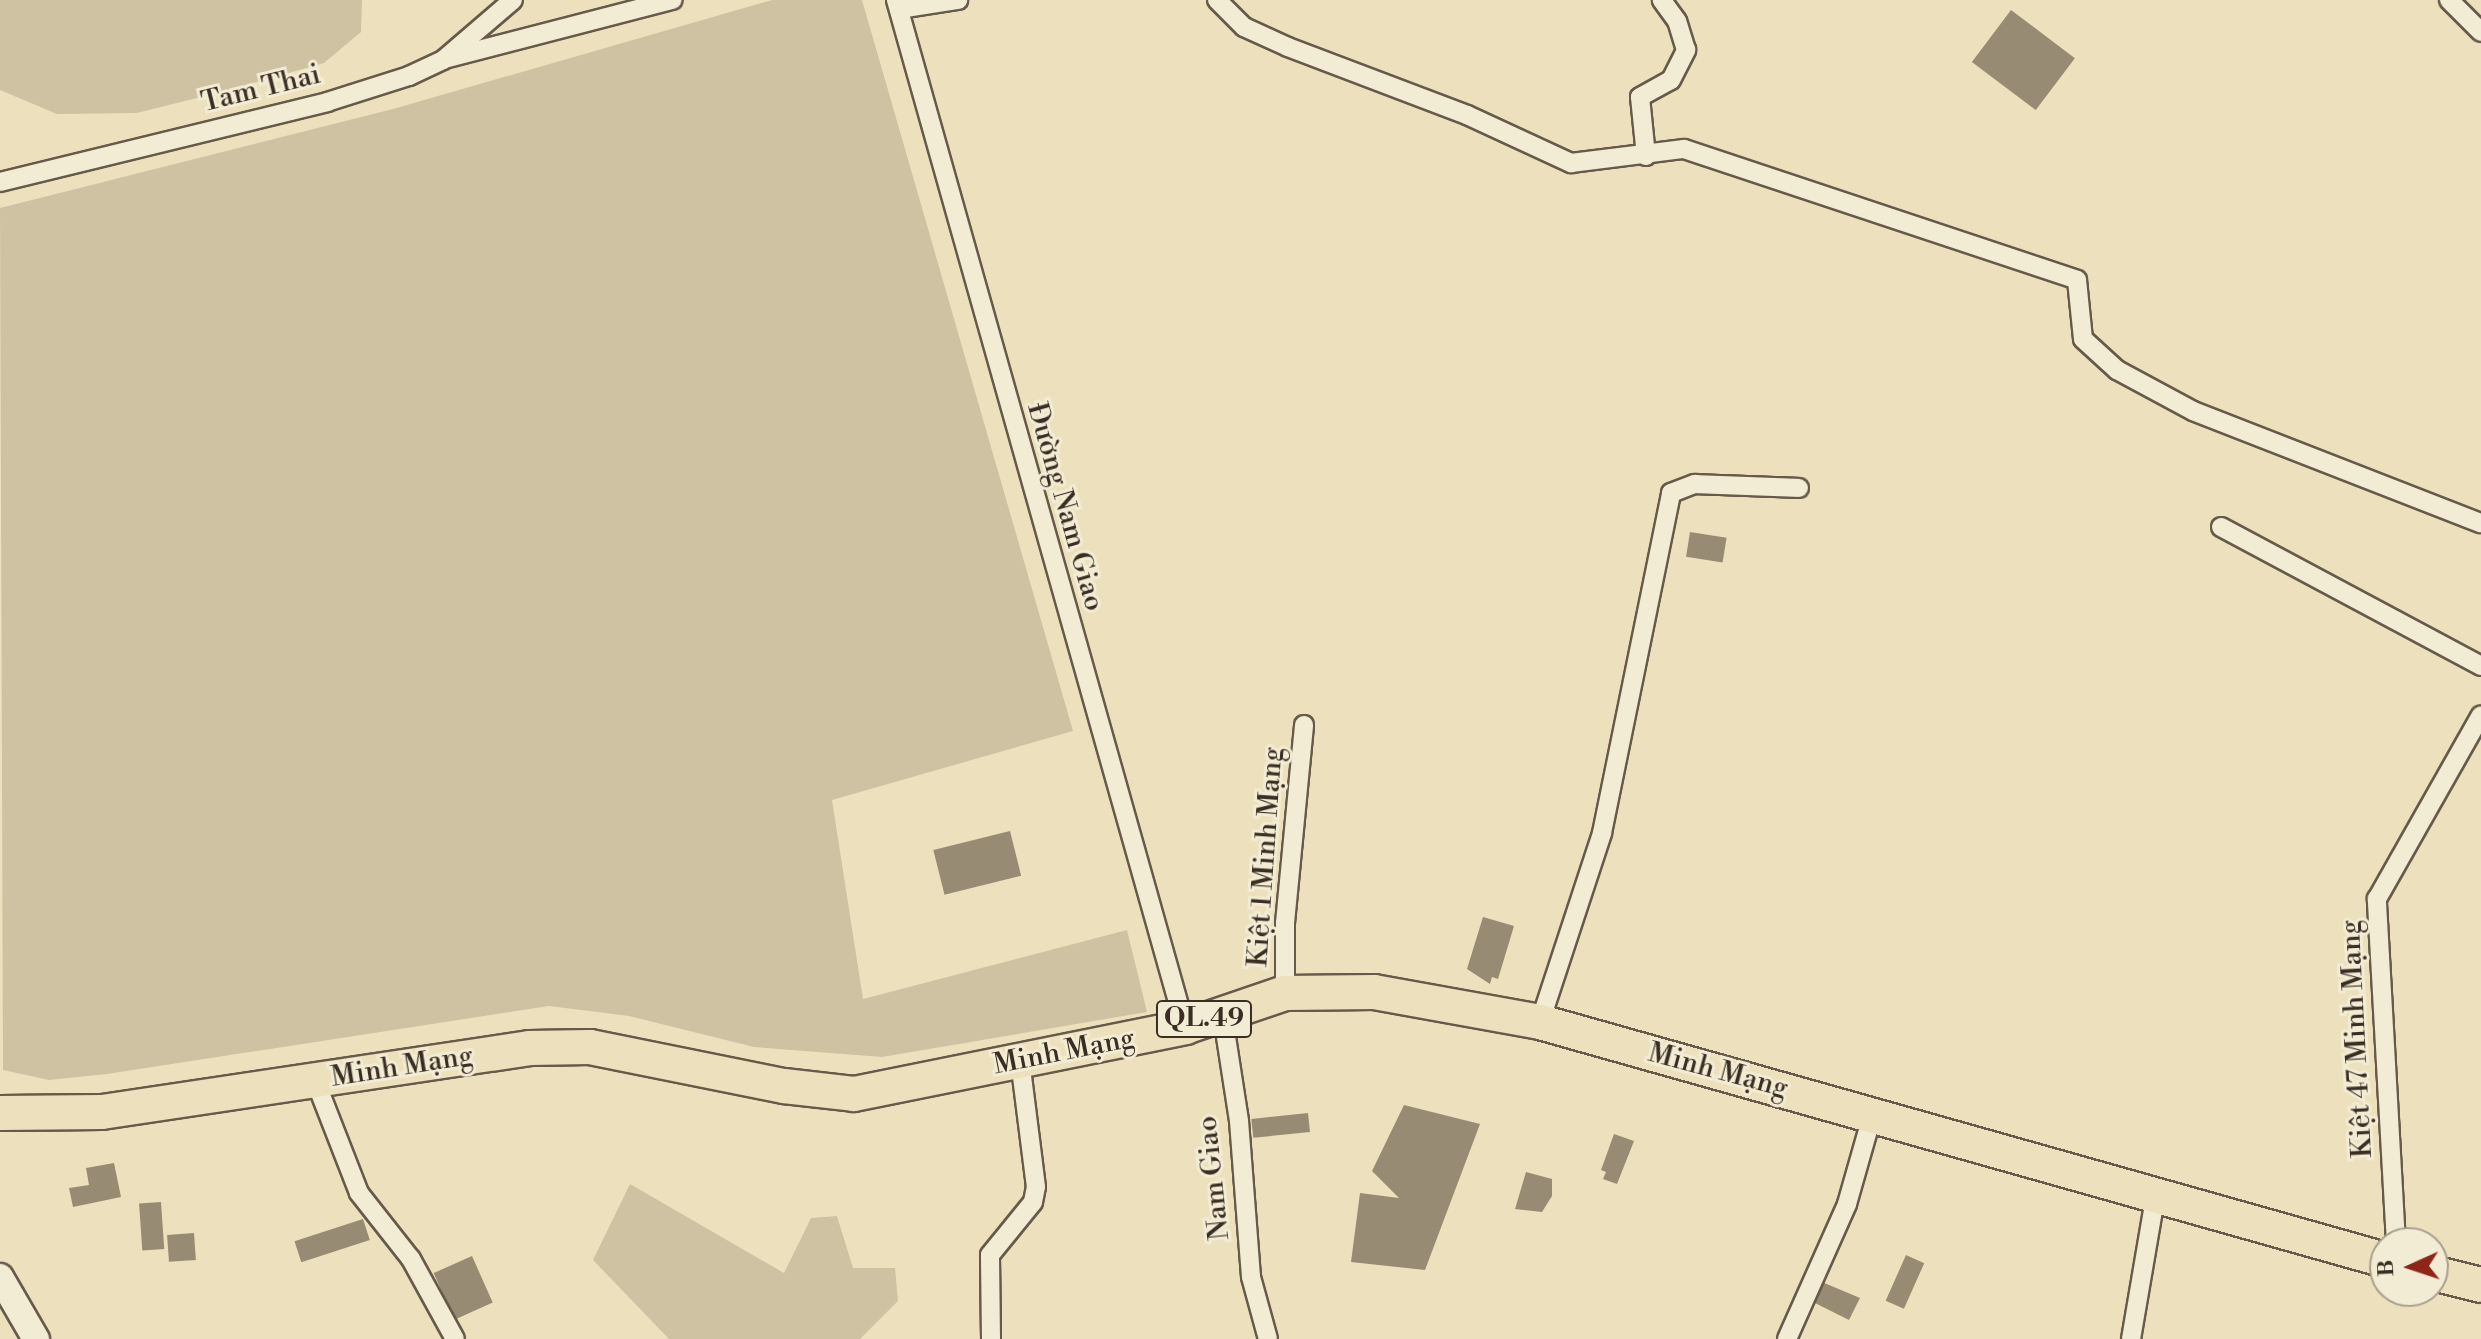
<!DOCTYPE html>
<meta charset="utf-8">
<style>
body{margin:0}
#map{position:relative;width:2481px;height:1339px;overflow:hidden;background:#ede1bd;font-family:"Libre Bodoni",serif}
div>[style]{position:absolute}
.green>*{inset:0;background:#cfc2a3}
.building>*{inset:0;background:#978b73;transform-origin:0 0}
.roads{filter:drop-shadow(2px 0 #675a4a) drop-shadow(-2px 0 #675a4a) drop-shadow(0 2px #675a4a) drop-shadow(0 -2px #675a4a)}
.street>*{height:18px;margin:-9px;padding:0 9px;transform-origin:9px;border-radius:9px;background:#f3ecd4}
.secondary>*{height:26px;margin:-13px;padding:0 13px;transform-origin:13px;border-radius:13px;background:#f3ecd4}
.highway>*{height:34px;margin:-17px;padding:0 17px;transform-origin:17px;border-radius:17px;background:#ede1bd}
span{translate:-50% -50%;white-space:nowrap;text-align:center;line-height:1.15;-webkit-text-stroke:6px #f3ecd4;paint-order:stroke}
.shield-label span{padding:2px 6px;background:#f3ecd4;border:2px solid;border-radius:6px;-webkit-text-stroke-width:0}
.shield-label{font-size:26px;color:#3a2d23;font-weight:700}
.street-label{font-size:28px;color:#3a2d23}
.north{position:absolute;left:2369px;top:1227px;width:80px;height:80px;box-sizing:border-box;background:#f3ecd4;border:2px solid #a9a08d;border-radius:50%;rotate:267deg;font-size:22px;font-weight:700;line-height:32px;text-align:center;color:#3a2d23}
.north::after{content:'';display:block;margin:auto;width:28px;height:36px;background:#8f2418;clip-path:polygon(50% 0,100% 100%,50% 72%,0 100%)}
</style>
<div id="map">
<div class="green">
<div style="clip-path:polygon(0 0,362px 0,361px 32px,324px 63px,217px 93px,137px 113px,57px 114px,0 90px)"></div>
<div style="clip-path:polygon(772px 0,862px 0,1073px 731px,832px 800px,863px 999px,1127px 930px,1147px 1012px,882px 1057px,754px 1047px,629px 1016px,549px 1006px,107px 1074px,49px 1080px,3px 1070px,0 208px,393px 109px)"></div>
<div style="clip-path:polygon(630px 1184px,784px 1273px,811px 1218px,837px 1216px,853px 1268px,895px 1268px,898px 1301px,860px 1339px,669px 1339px,593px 1260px)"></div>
</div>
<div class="building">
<div style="left:2011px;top:10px;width:80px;height:65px;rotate:37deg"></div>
<div style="left:1690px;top:532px;width:37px;height:25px;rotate:9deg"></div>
<div style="left:1010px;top:831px;width:46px;height:79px;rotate:76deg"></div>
<div style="clip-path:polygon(1483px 917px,1514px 926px,1498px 979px,1492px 977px,1490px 984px,1467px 969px)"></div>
<div style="clip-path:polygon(1404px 1105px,1480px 1124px,1425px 1270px,1351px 1262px,1360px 1193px,1399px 1198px,1372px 1171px)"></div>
<div style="left:1308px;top:1113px;width:19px;height:57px;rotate:84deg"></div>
<div style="clip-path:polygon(1614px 1134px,1634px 1141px,1617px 1184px,1603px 1179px,1606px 1172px,1601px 1170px)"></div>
<div style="clip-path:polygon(114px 1163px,121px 1197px,73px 1207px,69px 1188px,89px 1185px,86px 1168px)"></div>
<div style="clip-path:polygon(1526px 1172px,1552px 1179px,1552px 1196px,1542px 1212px,1515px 1209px)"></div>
<div style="left:161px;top:1202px;width:47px;height:22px;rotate:86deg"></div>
<div style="left:363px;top:1219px;width:22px;height:72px;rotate:72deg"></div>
<div style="left:194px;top:1233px;width:27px;height:27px;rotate:86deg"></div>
<div style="left:1906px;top:1255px;width:20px;height:50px;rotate:24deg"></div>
<div style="left:472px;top:1256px;width:51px;height:42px;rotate:66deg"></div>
<div style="clip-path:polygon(1822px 1282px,1860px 1298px,1849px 1320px,1811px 1301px)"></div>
</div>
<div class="roads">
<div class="street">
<div style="left:896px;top:0;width:1067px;rotate:74.28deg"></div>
<div style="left:1217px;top:0;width:38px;rotate:45deg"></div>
<div style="left:1244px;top:27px;width:48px;rotate:24.4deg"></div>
<div style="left:1288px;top:47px;width:191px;rotate:20.8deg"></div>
<div style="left:1467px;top:115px;width:115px;rotate:24.8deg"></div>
<div style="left:1571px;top:163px;width:114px;rotate:-7.1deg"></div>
<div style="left:1684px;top:149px;width:414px;rotate:18.4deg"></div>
<div style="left:2077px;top:280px;width:59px;rotate:84.2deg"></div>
<div style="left:2083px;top:339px;width:46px;rotate:42.4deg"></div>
<div style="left:2117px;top:370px;width:86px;rotate:28.3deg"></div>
<div style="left:2193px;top:411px;width:309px;rotate:21.3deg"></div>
<div style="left:2449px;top:0;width:45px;rotate:45deg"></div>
<div style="left:899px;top:9px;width:60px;rotate:-8.7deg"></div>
<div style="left:448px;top:58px;width:232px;rotate:-14.5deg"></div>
<div style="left:1646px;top:156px;width:59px;rotate:-95.8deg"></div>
<div style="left:1640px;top:97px;width:35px;rotate:-29deg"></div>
<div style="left:1671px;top:80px;width:34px;rotate:-63deg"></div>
<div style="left:1686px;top:50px;width:30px;rotate:-107deg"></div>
<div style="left:1677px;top:21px;width:26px;rotate:-126deg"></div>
<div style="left:0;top:182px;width:337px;rotate:-13.7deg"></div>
<div style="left:327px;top:102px;width:86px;rotate:-17.6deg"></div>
<div style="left:409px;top:76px;width:38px;rotate:-25deg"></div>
<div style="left:443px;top:60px;width:92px;rotate:-40.6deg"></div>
<div style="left:2221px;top:527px;width:295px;rotate:28.1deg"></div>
<div style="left:1285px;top:993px;width:70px;rotate:-90deg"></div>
<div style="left:1285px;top:923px;width:199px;rotate:-84.5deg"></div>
<div style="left:1222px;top:1011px;width:111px;rotate:81.2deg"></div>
<div style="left:1239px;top:1121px;width:156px;rotate:85.6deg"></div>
<div style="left:1251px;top:1277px;width:64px;rotate:74.7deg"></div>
<div style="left:1540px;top:1022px;width:199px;rotate:-71.8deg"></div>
<div style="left:1602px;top:833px;width:347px;rotate:-78.5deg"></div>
<div style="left:1671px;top:493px;width:26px;rotate:-21deg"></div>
<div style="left:1695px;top:484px;width:104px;rotate:2.2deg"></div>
<div style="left:315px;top:1080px;width:121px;rotate:68.7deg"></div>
<div style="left:359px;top:1193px;width:84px;rotate:51.8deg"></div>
<div style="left:411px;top:1259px;width:91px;rotate:61.2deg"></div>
<div style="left:2396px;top:1243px;width:345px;rotate:-93.2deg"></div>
<div style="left:2377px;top:899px;width:211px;rotate:-60.5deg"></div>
<div style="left:991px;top:1339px;width:84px;rotate:-90.7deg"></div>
<div style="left:990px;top:1255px;width:68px;rotate:-50.9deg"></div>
<div style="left:1033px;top:1202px;width:15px;rotate:-79deg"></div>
<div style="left:1036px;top:1187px;width:128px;rotate:-97.2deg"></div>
<div style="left:1787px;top:1339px;width:148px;rotate:-66deg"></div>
<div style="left:1847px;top:1204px;width:95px;rotate:-74.1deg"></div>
<div style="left:2131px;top:1339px;width:149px;rotate:-80.3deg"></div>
</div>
<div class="secondary">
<div style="left:0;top:1277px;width:72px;rotate:59.9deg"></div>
</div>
<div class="highway">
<div style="left:0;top:1113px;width:102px;rotate:-0.6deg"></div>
<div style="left:102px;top:1112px;width:432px;rotate:-8.5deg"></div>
<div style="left:529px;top:1048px;width:61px;rotate:-0.9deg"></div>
<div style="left:590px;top:1047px;width:198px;rotate:11.4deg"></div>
<div style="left:784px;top:1086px;width:70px;rotate:6.5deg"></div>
<div style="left:854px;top:1094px;width:338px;rotate:-11.4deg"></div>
<div style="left:1185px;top:1027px;width:106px;rotate:-18.8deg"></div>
<div style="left:1285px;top:993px;width:89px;rotate:-0.6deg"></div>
<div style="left:1374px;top:992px;width:169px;rotate:10.2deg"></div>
<div style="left:1540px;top:1022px;width:878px;rotate:15.73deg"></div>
<div style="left:2433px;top:1273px;width:49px;rotate:14deg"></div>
</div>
</div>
<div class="shield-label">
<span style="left:1204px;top:1019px">QL.49</span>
</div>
<div class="street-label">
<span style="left:261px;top:89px;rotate:-14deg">Tam Thai</span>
<span style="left:1065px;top:507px;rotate:74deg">Đường Nam Giao</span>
<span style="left:1266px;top:857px;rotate:-86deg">Kiệt 1 Minh Mạng</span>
<span style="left:2357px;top:1039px;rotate:-93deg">Kiệt 47 Minh Mạng</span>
<span style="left:1064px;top:1052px;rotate:-11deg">Minh Mạng</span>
<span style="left:402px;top:1067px;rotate:-9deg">Minh Mạng</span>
<span style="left:1718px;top:1071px;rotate:15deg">Minh Mạng</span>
<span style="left:1214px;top:1178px;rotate:-96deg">Nam Giao</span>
</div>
<div class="north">B</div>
</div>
